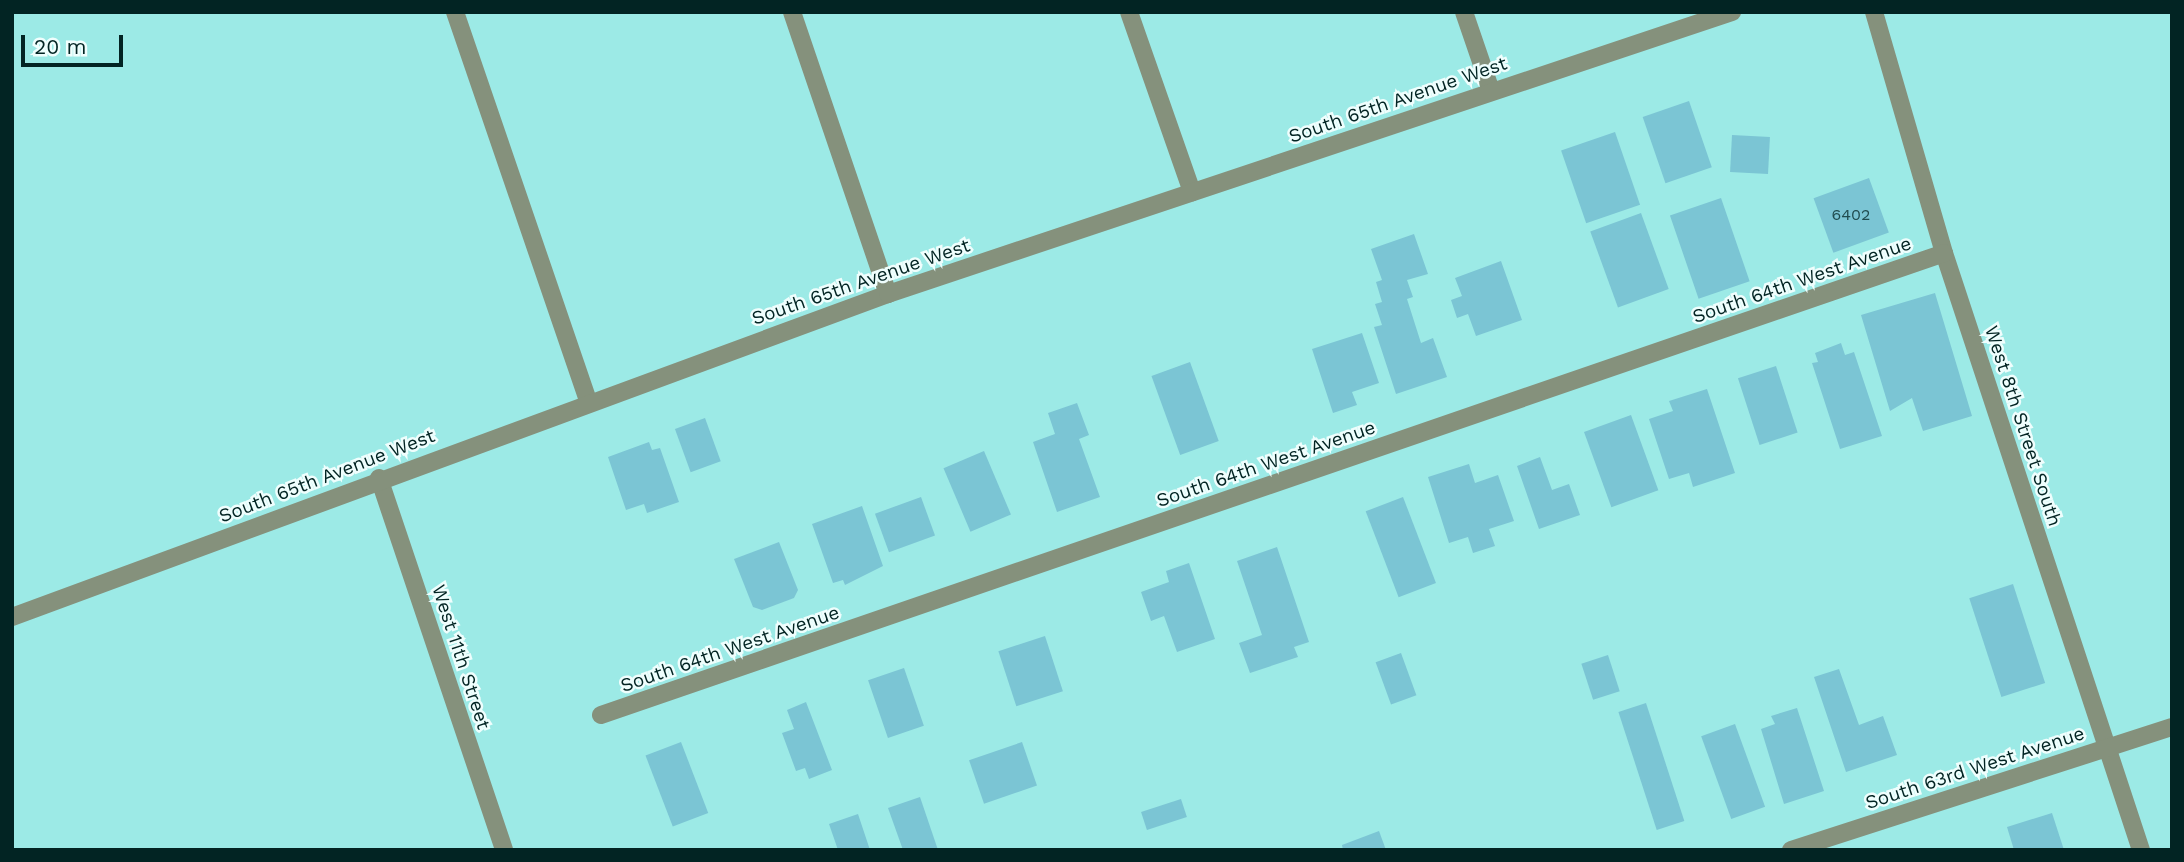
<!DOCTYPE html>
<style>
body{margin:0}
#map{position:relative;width:2184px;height:862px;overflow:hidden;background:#9ceae6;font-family:"Work Sans",sans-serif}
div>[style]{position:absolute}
.building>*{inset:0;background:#7bc5d4;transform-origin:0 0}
.minor>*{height:18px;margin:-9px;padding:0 9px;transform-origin:9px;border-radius:9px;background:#85917c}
span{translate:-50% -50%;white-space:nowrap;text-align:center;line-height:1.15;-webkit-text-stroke:5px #effefd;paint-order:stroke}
.number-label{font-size:16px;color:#204c4f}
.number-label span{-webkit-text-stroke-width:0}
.street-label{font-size:19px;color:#022423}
.frame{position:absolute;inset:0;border:14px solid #022423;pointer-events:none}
.scale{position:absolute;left:21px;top:35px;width:102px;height:32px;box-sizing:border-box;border:4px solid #022423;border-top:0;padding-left:9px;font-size:21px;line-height:24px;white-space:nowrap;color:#022423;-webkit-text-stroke:5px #effefd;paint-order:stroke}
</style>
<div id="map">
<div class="building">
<div style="left:1689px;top:101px;width:70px;height:49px;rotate:71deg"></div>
<div style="left:1615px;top:132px;width:77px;height:57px;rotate:71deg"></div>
<div style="left:1732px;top:135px;width:38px;height:37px;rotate:3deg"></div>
<div style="left:1869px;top:178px;width:58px;height:59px;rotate:70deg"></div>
<div style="left:1721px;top:198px;width:88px;height:54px;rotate:71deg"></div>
<div style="left:1641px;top:213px;width:81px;height:54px;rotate:70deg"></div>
<div style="clip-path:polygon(1414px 234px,1428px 274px,1407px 280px,1413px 297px,1407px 299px,1421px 343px,1433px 338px,1447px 377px,1396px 394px,1374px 327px,1382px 325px,1375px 304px,1382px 302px,1376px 282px,1382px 280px,1371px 249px)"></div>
<div style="clip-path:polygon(1501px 261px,1522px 320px,1476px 336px,1468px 314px,1457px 318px,1451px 300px,1462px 296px,1455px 278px)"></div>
<div style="clip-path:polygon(1935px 293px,1972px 416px,1923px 431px,1912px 398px,1890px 411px,1861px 315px)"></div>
<div style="clip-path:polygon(1362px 333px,1379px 383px,1352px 392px,1357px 405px,1333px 413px,1312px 349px)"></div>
<div style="clip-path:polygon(1841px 343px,1845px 355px,1854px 352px,1882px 436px,1840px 449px,1812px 363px,1818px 362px,1815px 353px)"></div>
<div style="left:1190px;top:362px;width:84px;height:41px;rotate:70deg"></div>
<div style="left:1776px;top:366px;width:70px;height:40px;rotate:72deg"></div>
<div style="clip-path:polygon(1707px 389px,1735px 473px,1693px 487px,1689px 473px,1669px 479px,1649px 419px,1673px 411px,1669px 401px)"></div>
<div style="clip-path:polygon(1077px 403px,1089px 435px,1079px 439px,1100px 497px,1057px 512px,1033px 442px,1055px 434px,1048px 413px)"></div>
<div style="left:1631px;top:415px;width:80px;height:50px;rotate:70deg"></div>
<div style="left:705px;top:418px;width:46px;height:32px;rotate:70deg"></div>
<div style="clip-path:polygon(649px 442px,652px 450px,660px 448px,679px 502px,647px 513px,644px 504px,626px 510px,608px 457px)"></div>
<div style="left:984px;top:451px;width:69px;height:44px;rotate:67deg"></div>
<div style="clip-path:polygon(1540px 457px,1552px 490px,1569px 484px,1580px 515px,1539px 529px,1517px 466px)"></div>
<div style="clip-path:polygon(1469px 464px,1475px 483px,1498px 475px,1514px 521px,1489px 529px,1495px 546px,1473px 553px,1468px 537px,1449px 543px,1428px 477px)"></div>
<div style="left:921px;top:497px;width:41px;height:49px;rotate:70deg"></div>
<div style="left:1403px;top:497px;width:92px;height:40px;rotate:69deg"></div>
<div style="clip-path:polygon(862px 506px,883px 566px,845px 585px,843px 580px,833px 583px,812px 524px)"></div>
<div style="clip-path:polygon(779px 542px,798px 590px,794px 598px,762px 610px,753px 607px,734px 559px)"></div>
<div style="clip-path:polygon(1277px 547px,1309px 642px,1294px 647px,1298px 657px,1250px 673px,1239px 643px,1262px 635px,1237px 561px)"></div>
<div style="clip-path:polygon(1189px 563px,1215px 639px,1177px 652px,1164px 616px,1151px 621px,1141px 592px,1169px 582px,1166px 571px)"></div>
<div style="left:2013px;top:584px;width:104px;height:46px;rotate:72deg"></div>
<div style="left:1045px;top:636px;width:58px;height:49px;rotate:72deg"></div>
<div style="left:1401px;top:653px;width:45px;height:27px;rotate:70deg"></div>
<div style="left:1608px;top:655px;width:38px;height:28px;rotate:72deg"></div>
<div style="left:904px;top:668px;width:61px;height:38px;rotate:71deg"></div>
<div style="clip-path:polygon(1839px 669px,1859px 725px,1883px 716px,1897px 755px,1846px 772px,1814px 677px)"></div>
<div style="clip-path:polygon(806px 702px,832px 770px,809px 779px,805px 768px,796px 771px,782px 733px,794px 729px,787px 710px)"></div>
<div style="left:1646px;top:703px;width:124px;height:29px;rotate:72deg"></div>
<div style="clip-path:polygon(1797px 708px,1824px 791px,1784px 804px,1761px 729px,1775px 724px,1771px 716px)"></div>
<div style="left:1735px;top:724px;width:88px;height:36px;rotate:70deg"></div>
<div style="left:681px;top:742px;width:76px;height:38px;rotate:69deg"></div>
<div style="left:1022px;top:742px;width:46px;height:56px;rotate:71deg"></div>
<div style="clip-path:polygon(920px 797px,938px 850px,903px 850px,888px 808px)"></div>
<div style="left:1181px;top:799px;width:19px;height:42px;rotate:72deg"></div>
<div style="clip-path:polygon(2052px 813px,2064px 850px,2014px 850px,2007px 827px)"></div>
<div style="clip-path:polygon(858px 814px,870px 850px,838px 850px,829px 824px)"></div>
<div style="clip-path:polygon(1379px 831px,1386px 850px,1343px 850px,1342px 845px)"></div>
</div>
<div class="minor">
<div style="left:455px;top:12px;width:411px;rotate:71.1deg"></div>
<div style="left:792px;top:12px;width:298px;rotate:71.2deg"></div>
<div style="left:1129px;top:12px;width:191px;rotate:70.7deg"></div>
<div style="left:1464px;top:12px;width:83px;rotate:71.1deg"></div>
<div style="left:1874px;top:12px;width:251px;rotate:73.8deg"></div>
<div style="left:1944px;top:253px;width:629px;rotate:71.74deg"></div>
<div style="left:379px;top:478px;width:392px;rotate:71.4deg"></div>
<div style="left:12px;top:617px;width:934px;rotate:-20.24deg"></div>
<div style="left:888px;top:294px;width:890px;rotate:-18.48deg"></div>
<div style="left:601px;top:715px;width:1420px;rotate:-18.98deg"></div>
<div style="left:1791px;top:850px;width:400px;rotate:-17.9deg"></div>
</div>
<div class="number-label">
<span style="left:1851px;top:215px">6402</span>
</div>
<div class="street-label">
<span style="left:1398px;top:100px;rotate:-19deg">South 65th Avenue West</span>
<span style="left:1802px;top:280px;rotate:-19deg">South 64th West Avenue</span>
<span style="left:861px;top:282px;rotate:-19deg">South 65th Avenue West</span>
<span style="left:2023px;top:426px;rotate:72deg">West 8th Street South</span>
<span style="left:1266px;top:464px;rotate:-19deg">South 64th West Avenue</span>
<span style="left:327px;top:476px;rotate:-21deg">South 65th Avenue West</span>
<span style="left:730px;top:649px;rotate:-19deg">South 64th West Avenue</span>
<span style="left:461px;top:657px;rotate:72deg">West 11th Street</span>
<span style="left:1975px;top:768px;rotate:-18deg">South 63rd West Avenue</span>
</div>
<div class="frame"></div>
<div class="scale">20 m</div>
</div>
